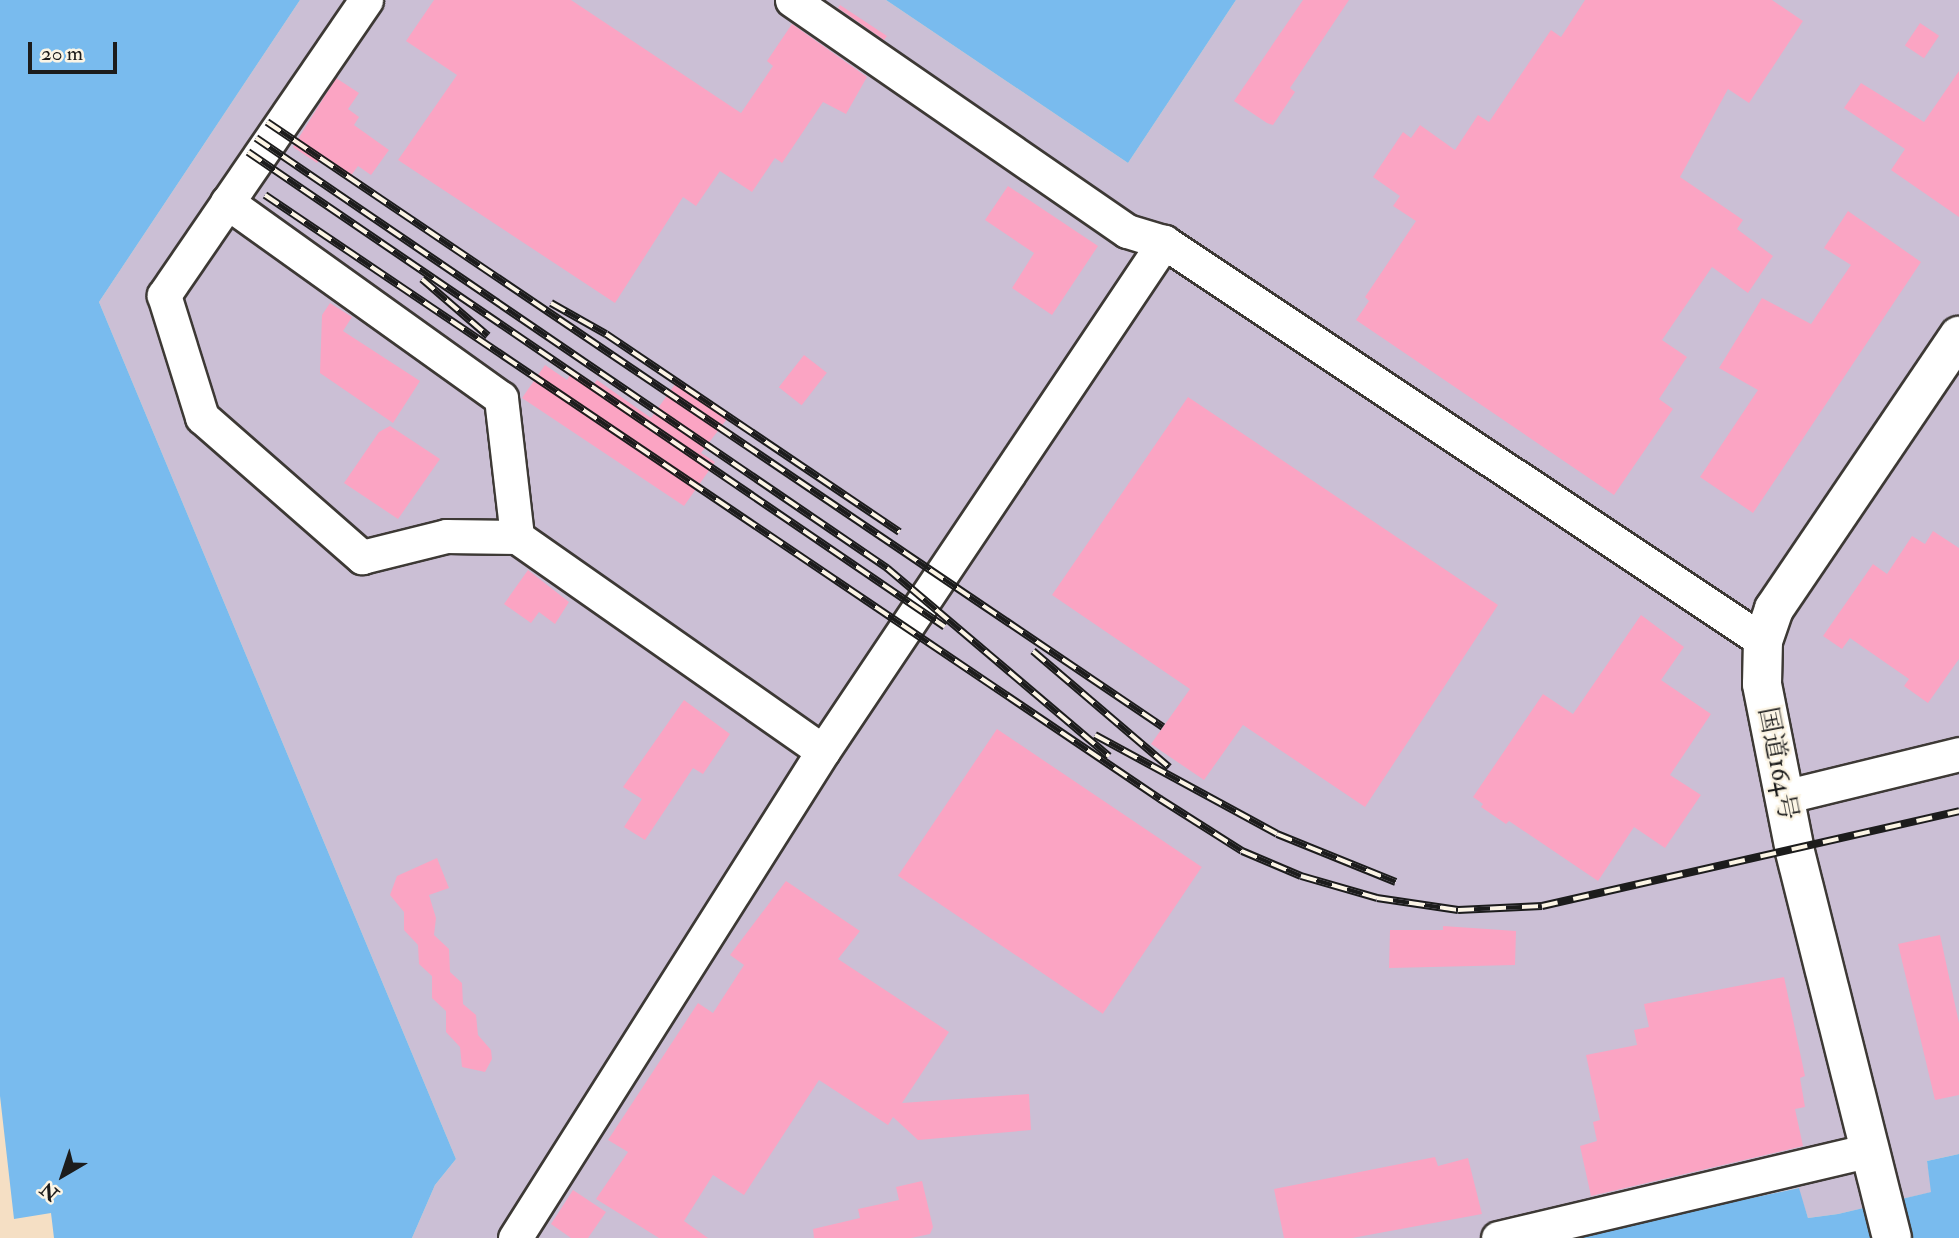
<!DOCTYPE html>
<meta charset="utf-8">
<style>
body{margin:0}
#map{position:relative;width:1959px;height:1238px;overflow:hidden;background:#f5dfc4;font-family:"IM FELL Double Pica","Noto Serif JP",serif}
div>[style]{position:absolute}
.industrial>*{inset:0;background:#cbbfd5}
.water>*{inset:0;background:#79bbee}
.building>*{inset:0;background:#fba4c3;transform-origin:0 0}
.roads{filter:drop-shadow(2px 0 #3d3935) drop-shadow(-2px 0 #3d3935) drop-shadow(0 2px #3d3935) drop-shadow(0 -2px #3d3935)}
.minor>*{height:33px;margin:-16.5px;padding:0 16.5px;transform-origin:16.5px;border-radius:16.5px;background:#fff}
.highway>*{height:38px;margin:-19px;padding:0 19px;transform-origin:19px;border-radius:19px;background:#fff}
.rail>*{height:8px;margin-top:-4px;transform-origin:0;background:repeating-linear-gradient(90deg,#fcf5e5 0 16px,#1c1c1c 0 32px);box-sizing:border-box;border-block:2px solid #1c1c1c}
span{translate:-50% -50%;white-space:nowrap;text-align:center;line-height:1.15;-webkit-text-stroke:5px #fcf5e5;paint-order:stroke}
.street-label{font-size:26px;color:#1c1c1c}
.north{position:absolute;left:28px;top:1140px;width:70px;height:70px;-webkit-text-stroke:5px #fcf5e5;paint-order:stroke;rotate:219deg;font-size:19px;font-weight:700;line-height:28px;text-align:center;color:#1c1c1c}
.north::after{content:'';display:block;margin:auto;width:24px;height:32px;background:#1c1c1c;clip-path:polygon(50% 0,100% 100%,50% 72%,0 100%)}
.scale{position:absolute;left:28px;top:42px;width:89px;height:32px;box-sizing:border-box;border:4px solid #1c1c1c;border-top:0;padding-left:9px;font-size:21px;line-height:24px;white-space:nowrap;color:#1c1c1c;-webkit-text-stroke:5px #fcf5e5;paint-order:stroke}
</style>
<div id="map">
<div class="industrial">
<div style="clip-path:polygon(300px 0,886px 0,1128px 163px,1236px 0,1959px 0,1959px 1154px,1927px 1161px,1932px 1192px,1838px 1214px,1808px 1218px,1798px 1188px,1572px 1238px,412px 1238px,435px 1185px,456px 1159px,99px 302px)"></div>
</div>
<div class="water">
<div style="clip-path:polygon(0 0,300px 0,99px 302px,456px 1159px,435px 1185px,412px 1238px,54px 1238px,51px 1213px,14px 1219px,0 1096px)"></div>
<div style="clip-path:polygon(886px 0,1236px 0,1128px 163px)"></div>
<div style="clip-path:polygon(1959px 1154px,1959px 1238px,1572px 1238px,1623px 1227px,1623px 1220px,1634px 1223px,1799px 1188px,1808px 1218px,1838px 1214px,1931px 1192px,1927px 1161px)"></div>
</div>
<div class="building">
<div style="clip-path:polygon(434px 0,571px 0,741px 113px,773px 66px,767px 61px,792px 24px,867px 77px,846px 114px,823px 102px,782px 163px,775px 158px,752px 192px,720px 171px,696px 206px,683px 197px,615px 303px,398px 160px,457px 75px,406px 41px)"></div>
<div style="clip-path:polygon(1303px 0,1349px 0,1290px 88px,1295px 92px,1273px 125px,1267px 123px,1234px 101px)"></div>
<div style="clip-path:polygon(1585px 0,1772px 0,1803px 21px,1749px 103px,1728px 89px,1680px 177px,1743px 220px,1737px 229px,1773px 256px,1748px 293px,1712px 267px,1662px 340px,1687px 357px,1659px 399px,1673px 409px,1614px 495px,1356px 320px,1369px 301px,1365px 297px,1416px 221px,1393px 206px,1400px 196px,1373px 177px,1403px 132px,1411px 138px,1420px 125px,1455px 150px,1478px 115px,1489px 122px,1551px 30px,1561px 37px)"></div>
<div style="clip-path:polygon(840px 5px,887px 36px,884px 40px,838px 8px)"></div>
<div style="left:1920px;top:23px;width:23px;height:27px;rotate:34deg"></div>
<div style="clip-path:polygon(1959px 71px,1959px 217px,1891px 170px,1905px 149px,1844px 108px,1861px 83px,1924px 122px)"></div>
<div style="clip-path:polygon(336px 78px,359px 93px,348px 109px,359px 117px,354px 125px,389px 150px,371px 175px,358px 166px,350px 177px,321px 157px,317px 163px,293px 147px)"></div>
<div style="clip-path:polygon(1008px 186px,1098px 246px,1052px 315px,1012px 288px,1034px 253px,985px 220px)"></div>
<div style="clip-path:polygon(1848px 211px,1921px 262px,1753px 513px,1700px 477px,1758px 390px,1719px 368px,1762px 298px,1811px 324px,1851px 265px,1824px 248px)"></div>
<div style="clip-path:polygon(330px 303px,352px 317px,343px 331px,420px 381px,393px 423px,320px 373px,322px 315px)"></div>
<div style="left:804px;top:355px;width:29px;height:41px;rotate:38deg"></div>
<div style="clip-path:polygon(545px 365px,567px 380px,573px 370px,594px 384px,597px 380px,651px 418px,678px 380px,730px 415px,701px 453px,715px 462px,684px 506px,522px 398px)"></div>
<div style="clip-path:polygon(1188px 397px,1498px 605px,1365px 807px,1243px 725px,1204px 780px,1151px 744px,1190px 689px,1052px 595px)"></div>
<div style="clip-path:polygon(390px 426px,440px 459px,398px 519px,344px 483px,379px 432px)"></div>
<div style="clip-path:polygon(1933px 531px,1959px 548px,1959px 659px,1928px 703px,1904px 686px,1909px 679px,1850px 638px,1842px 649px,1823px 636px,1873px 564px,1887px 574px,1912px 536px,1925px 544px)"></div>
<div style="clip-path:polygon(528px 570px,569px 602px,555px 624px,539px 612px,531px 623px,504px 604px)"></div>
<div style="clip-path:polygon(1641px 615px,1684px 647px,1661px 680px,1711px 714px,1670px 775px,1701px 795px,1665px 848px,1634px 827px,1598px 881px,1509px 821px,1506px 824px,1481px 807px,1483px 804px,1473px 797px,1543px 694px,1573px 714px)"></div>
<div style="clip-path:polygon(684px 700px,730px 734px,703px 774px,693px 768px,645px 840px,624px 827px,642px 799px,623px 787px)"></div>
<div style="left:997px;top:729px;width:247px;height:177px;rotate:34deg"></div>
<div style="clip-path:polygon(437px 858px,449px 888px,429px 895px,436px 918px,434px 935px,449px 949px,450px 972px,462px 983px,463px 1004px,476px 1015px,478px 1035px,491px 1050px,492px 1059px,485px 1072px,462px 1067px,460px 1047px,446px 1032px,446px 1011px,432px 998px,432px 976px,419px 964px,418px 945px,404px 930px,404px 912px,390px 895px,397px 876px)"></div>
<div style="clip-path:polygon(786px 881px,860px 931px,838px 959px,949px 1032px,902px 1103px,1029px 1094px,1031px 1130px,918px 1140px,893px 1117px,888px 1125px,819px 1080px,744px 1195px,713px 1175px,684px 1221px,708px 1238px,659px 1238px,596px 1199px,628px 1152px,608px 1140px,698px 1003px,713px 1013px,744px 965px,730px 955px)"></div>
<div style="clip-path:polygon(1443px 926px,1516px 931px,1515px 965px,1389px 968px,1390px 930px,1443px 930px)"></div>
<div style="clip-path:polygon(1940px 935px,1959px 1023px,1959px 1095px,1935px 1100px,1898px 944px)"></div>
<div style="clip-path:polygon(1784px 977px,1805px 1076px,1800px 1078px,1805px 1107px,1795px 1109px,1803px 1146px,1591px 1196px,1580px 1146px,1597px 1141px,1593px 1122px,1600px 1120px,1586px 1055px,1637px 1045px,1634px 1030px,1649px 1027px,1644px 1004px)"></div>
<div style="clip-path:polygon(1435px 1157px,1438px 1166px,1468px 1158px,1482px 1214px,1352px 1238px,1284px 1238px,1274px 1189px)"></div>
<div style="clip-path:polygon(922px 1181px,933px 1227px,930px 1234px,911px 1238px,814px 1238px,813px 1229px,860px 1218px,858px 1209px,899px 1200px,896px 1187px)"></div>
<div style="clip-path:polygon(573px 1190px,606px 1212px,588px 1238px,571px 1238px,551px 1224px)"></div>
</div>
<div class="roads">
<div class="minor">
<div style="left:366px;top:0;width:358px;rotate:124.4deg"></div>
<div style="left:164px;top:295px;width:128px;rotate:72.7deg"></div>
<div style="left:202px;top:417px;width:213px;rotate:41.2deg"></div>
<div style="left:362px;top:557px;width:87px;rotate:-14deg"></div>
<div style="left:446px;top:536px;width:71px;rotate:0.8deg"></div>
<div style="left:517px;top:537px;width:373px;rotate:35deg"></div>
<div style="left:792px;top:0;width:407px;rotate:34.6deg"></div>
<div style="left:1127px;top:231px;width:39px;rotate:17deg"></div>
<div style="left:227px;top:202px;width:337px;rotate:35.6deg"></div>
<div style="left:501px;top:398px;width:140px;rotate:83.4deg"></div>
<div style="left:1783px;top:797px;width:181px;rotate:-13.7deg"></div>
<div style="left:515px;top:1238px;width:576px;rotate:-57.69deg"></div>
<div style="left:823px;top:751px;width:613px;rotate:-56.18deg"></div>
<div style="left:1164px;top:242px;width:720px;rotate:33.67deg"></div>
<div style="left:1498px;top:1238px;width:382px;rotate:-13.3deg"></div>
</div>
<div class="highway">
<div style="left:1892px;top:1238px;width:399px;rotate:-104.1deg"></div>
<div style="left:1795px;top:851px;width:170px;rotate:-101.2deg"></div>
<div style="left:1762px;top:684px;width:43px;rotate:-88.7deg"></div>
<div style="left:1763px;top:641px;width:34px;rotate:-71deg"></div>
<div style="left:1774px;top:609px;width:330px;rotate:-55.9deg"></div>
</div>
</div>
<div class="rail">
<div style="left:267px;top:122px;width:1081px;rotate:34.03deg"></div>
<div style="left:256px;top:138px;width:764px;rotate:34.27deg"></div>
<div style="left:887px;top:568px;width:291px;rotate:40.3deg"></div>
<div style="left:248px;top:152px;width:843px;rotate:34.27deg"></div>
<div style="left:265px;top:195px;width:1080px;rotate:34.01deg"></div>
<div style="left:1160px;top:799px;width:97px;rotate:32.4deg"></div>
<div style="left:1242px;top:851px;width:64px;rotate:23deg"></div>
<div style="left:1301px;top:876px;width:79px;rotate:16.1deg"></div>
<div style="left:1377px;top:898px;width:82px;rotate:8.4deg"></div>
<div style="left:1458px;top:910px;width:84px;rotate:-2.7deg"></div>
<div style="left:1542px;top:906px;width:428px;rotate:-12.8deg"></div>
<div style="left:422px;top:279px;width:87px;rotate:40.8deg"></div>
<div style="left:551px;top:303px;width:63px;rotate:29.4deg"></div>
<div style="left:606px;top:334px;width:354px;rotate:34deg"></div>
<div style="left:1033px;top:651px;width:179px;rotate:40.5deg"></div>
<div style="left:1095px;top:735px;width:207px;rotate:28.5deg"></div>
<div style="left:1277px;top:834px;width:128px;rotate:22deg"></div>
</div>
<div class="street-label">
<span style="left:1777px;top:764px;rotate:79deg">国道164号</span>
</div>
<div class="north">N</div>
<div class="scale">20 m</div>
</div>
